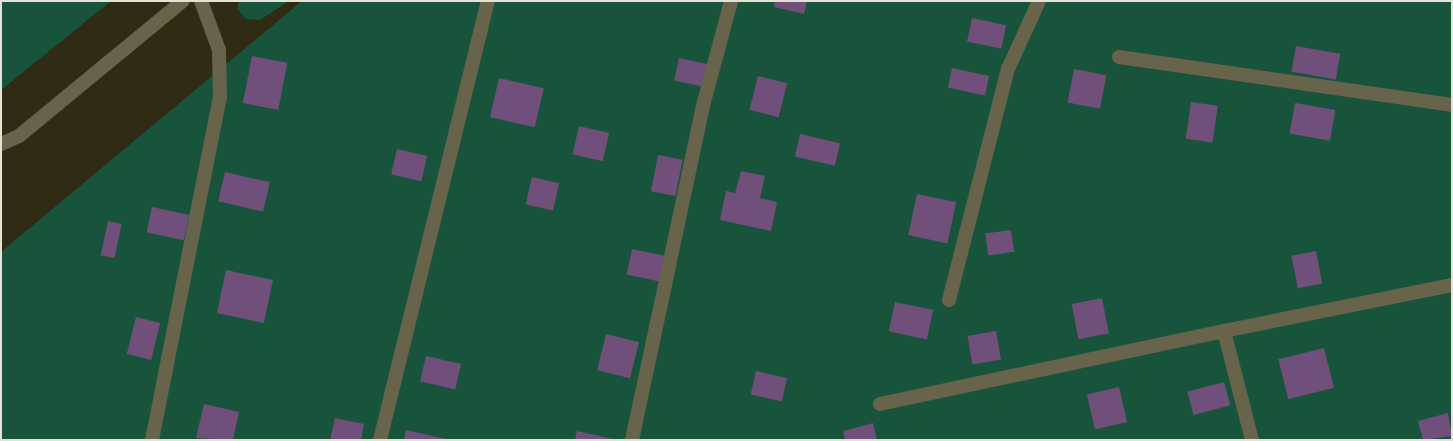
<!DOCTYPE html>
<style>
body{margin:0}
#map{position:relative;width:1453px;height:441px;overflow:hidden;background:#302b14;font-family:"Libre Baskerville",serif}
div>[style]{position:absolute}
.green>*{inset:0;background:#17543b}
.building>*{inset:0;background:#70507a;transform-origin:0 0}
.lane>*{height:14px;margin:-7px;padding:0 7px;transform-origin:7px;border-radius:7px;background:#68644b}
span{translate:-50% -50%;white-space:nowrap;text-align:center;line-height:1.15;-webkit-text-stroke:4px #15140a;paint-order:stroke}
.frame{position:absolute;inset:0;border:2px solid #e4e2d4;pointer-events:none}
</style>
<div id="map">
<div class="green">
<div style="clip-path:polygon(1px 1px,111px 1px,1px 90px)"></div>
<div style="clip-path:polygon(239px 1px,289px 1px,260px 20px,246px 19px,237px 9px)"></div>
<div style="clip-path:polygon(302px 1px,1452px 1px,1452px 440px,1px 440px,1px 252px)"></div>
</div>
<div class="building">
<div style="clip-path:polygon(775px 1px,807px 1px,804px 14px,774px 7px)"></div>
<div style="left:972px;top:18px;width:35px;height:24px;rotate:12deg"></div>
<div style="left:1296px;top:46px;width:45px;height:26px;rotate:10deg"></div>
<div style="left:252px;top:56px;width:36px;height:48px;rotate:11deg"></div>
<div style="left:679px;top:58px;width:30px;height:23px;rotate:12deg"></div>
<div style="left:952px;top:68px;width:38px;height:20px;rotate:12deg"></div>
<div style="left:1074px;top:69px;width:33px;height:34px;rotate:11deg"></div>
<div style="left:758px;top:76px;width:30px;height:35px;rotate:14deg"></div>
<div style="left:499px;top:78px;width:46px;height:40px;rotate:13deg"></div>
<div style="left:1191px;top:102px;width:27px;height:37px;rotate:8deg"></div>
<div style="left:1295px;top:103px;width:41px;height:31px;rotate:10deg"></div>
<div style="left:579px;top:126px;width:31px;height:29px;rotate:13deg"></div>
<div style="left:800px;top:134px;width:41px;height:23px;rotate:13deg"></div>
<div style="left:397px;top:149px;width:31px;height:26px;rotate:13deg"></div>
<div style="left:658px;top:155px;width:25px;height:37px;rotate:11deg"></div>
<div style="clip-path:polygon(741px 171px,765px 176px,760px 198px,777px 202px,771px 231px,720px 220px,726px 191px,735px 193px)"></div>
<div style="left:225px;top:172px;width:46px;height:30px;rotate:13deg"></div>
<div style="left:532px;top:177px;width:28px;height:28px;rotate:13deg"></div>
<div style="left:917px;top:194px;width:40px;height:42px;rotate:12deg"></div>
<div style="left:152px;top:207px;width:38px;height:26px;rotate:12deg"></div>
<div style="left:108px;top:221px;width:14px;height:35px;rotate:12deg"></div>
<div style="left:1011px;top:230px;width:22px;height:26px;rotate:82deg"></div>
<div style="left:632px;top:249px;width:35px;height:26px;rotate:12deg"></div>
<div style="left:1316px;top:251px;width:33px;height:25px;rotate:79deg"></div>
<div style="left:226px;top:270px;width:48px;height:44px;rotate:12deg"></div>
<div style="left:1102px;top:298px;width:36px;height:31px;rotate:79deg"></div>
<div style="left:895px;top:302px;width:39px;height:30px;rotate:12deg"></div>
<div style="left:136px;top:317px;width:25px;height:38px;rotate:14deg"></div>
<div style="left:996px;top:331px;width:29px;height:29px;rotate:80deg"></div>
<div style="left:606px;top:334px;width:34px;height:37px;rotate:14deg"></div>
<div style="left:1324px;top:348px;width:41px;height:47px;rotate:76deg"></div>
<div style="left:426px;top:356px;width:36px;height:26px;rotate:13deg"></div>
<div style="left:756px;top:371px;width:32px;height:24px;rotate:13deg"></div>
<div style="left:1224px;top:382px;width:24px;height:38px;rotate:75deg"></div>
<div style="left:1119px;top:387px;width:36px;height:33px;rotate:77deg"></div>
<div style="clip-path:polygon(204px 404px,239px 412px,233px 440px,196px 438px)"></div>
<div style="clip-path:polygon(1448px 413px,1452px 436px,1423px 440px,1418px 421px)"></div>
<div style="clip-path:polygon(335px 418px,364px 424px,361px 440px,330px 440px)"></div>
<div style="clip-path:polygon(873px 423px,877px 440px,845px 440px,843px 431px)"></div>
<div style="clip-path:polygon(406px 430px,446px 439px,446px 440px,404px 440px)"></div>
<div style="clip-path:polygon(577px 431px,613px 439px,613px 440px,575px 440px)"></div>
</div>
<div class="lane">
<div style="left:1119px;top:57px;width:336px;rotate:8.2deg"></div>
<div style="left:1px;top:144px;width:20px;rotate:-24deg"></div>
<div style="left:19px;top:136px;width:212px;rotate:-39.5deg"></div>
<div style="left:949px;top:300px;width:238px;rotate:-75.7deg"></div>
<div style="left:1008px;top:69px;width:75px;rotate:-65.5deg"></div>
<div style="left:1224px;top:331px;width:233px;rotate:-11.4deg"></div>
<div style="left:880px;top:404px;width:352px;rotate:-12deg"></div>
<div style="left:1224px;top:331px;width:113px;rotate:75.6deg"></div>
<div style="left:152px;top:440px;width:349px;rotate:-78.8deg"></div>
<div style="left:220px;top:98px;width:48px;rotate:-91.2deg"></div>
<div style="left:219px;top:50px;width:52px;rotate:-110.2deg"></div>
<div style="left:380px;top:440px;width:452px;rotate:-76.2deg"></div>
<div style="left:632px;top:440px;width:346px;rotate:-78deg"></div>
<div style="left:704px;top:102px;width:105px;rotate:-75deg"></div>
</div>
<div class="frame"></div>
</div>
